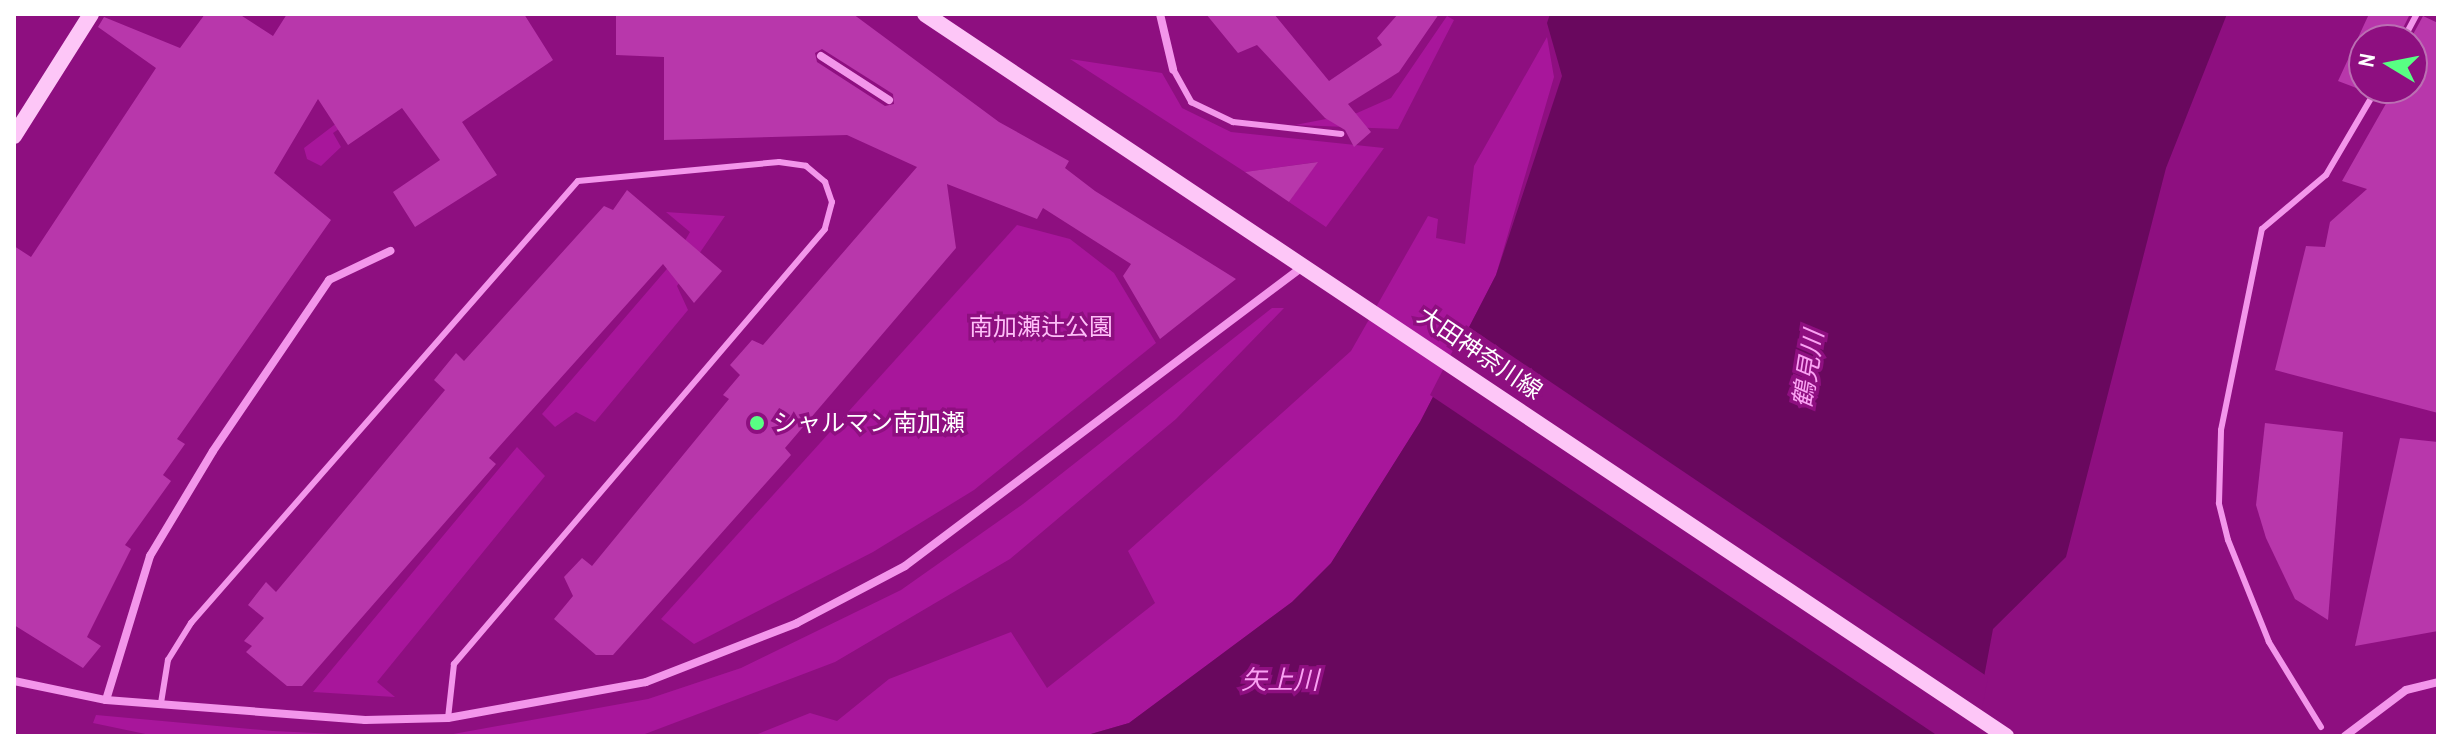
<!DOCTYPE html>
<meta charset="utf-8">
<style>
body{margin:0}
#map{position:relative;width:2452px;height:750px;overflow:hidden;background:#8e0f80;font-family:"Archivo Narrow","Noto Sans JP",sans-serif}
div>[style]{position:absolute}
.green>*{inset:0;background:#a8169b}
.water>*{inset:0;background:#69085e}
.pier>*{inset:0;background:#8e0f80}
.building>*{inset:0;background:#b837ab}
.lane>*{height:6px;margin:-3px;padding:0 3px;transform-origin:3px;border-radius:3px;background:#f396eb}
.street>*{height:8px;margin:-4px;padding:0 4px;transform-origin:4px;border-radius:4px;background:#f396eb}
.secondary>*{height:16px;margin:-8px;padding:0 8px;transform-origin:8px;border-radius:8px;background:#fdc6f7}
.dots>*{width:22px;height:22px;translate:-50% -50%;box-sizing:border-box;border:4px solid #8e0f80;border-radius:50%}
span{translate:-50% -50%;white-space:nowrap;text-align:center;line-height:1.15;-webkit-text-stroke:7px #8e0f80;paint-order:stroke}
.park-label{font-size:24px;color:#febef8}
.street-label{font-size:24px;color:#fff}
.poi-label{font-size:24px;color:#fff}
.left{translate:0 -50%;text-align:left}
.water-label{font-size:26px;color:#faa2f3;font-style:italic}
.frame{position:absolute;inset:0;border:16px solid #fff;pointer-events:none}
.north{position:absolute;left:2348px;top:24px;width:80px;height:80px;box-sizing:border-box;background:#8e0f80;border:2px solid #bb6fb3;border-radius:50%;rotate:280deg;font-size:22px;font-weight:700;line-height:32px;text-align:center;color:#fff}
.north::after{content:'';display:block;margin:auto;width:28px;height:36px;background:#58ff83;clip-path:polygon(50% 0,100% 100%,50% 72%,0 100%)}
</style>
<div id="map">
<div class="green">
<div style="clip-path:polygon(1447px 16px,1454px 20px,1398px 129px,1295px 125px,1357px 113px,1391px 98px)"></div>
<div style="clip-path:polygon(1547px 37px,1554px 77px,1496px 275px,1420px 422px,1331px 564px,1292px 602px,1129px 723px,1084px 736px,753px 736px,810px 713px,837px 721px,889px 679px,1011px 632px,1047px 688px,1155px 603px,1128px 551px,1351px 351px,1428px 216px,1438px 219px,1436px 238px,1465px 244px,1474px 166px)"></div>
<div style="clip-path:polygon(1070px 59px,1162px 73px,1182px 108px,1231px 132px,1384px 148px,1326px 227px,1289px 202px,1317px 162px,1245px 172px)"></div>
<div style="clip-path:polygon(392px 81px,381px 100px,333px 133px,341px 147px,321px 166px,307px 159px,304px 148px)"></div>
<div style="clip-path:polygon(666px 212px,725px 216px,677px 286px,688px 310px,595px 422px,576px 412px,555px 427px,542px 414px,672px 263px,690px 232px)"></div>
<div style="clip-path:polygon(1017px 225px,1070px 239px,1114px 273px,1156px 343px,974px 490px,873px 552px,694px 644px,661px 619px)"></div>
<div style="clip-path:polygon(1272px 308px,1284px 308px,1176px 419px,1010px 559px,835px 662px,645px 734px,442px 736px,648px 699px,741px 668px,901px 590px,1023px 504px)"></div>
<div style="clip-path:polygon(517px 447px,545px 476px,377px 682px,395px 697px,313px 692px)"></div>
<div style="clip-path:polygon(96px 715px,273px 731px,378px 736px,155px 736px,93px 723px)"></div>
</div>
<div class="water">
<div style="clip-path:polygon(1550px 14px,2227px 14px,2166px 168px,2066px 557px,1993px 629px,1973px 736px,1084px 736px,1129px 723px,1292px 602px,1331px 563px,1420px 422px,1496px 275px,1562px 76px,1547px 23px)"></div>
</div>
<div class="pier">
<div style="clip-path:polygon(1466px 325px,1988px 677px,1977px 736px,1938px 736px,1430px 395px)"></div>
</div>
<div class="building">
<div style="clip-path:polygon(205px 14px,239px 14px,273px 36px,287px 14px,524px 14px,553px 60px,462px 122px,497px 175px,415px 227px,393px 192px,440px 160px,402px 108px,348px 145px,318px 99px,274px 173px,331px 220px,177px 439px,185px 444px,163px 475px,171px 481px,125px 545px,131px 549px,87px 637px,101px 646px,83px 668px,14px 625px,14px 246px,31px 257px,156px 68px,98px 27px,104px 17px,180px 48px)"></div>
<div style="clip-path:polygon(evenodd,616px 14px,853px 14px,999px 122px,1069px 161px,1065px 168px,1095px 191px,1236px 279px,1160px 339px,1123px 276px,1131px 264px,1043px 208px,1037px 219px,947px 184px,956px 248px,785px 448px,791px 455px,613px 655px,596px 655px,554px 619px,573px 596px,564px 577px,582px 558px,592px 566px,729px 399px,723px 395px,740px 375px,730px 365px,752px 340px,763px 345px,917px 167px,847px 135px,664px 140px,664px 57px,616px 55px,616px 14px,822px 49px,893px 94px,894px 104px,885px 106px,817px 62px,815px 53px,822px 49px)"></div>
<div style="clip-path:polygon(1206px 14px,1274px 14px,1329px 81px,1382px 45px,1377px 38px,1398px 14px,1439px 14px,1399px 72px,1348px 104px,1371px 132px,1354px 147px,1345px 130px,1325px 118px,1257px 45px,1238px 53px)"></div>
<div style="clip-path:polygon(2369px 14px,2410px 14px,2397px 40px,2364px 40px,2367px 92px,2338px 81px)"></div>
<div style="clip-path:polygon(2423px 16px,2438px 23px,2438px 413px,2275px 370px,2306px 246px,2325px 247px,2330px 222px,2367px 189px,2342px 181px,2388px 100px,2379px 97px,2383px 88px,2412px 88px,2410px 40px)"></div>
<div style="clip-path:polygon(1318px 162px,1289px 202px,1245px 172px)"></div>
<div style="clip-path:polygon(627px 190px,722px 271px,694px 303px,663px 264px,489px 458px,496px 464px,302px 686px,287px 686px,246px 652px,252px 646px,244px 641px,264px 618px,248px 605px,266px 582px,276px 592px,445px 390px,434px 380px,456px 353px,464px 361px,604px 206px,613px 210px)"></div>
<div style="clip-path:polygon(2265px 423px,2343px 432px,2328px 620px,2295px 599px,2266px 538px,2256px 505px)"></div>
<div style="clip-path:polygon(2400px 438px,2438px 442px,2438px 631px,2355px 646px)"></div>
</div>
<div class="lane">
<div style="left:2403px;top:40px;width:30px;rotate:-62deg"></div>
<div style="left:1173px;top:69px;width:38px;rotate:61deg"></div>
<div style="left:1191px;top:102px;width:47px;rotate:25.5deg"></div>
<div style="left:1233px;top:122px;width:109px;rotate:6.3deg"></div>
<div style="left:161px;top:703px;width:44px;rotate:-80.8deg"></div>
<div style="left:168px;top:660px;width:44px;rotate:-58.1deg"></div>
<div style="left:191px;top:623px;width:587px;rotate:-48.8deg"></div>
<div style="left:578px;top:181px;width:202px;rotate:-5.4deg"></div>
<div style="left:779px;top:162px;width:27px;rotate:8deg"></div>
<div style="left:806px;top:166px;width:25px;rotate:40deg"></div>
<div style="left:825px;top:182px;width:21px;rotate:71deg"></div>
<div style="left:832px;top:202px;width:28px;rotate:105deg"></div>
<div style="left:825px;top:229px;width:572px;rotate:130.46deg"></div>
<div style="left:454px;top:664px;width:54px;rotate:96.3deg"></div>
<div style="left:2321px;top:727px;width:100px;rotate:-121.5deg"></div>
<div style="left:2269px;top:642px;width:110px;rotate:-111.9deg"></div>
<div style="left:2228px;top:540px;width:38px;rotate:-104deg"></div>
<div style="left:2219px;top:503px;width:73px;rotate:-88.4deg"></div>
<div style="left:2221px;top:430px;width:205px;rotate:-78.5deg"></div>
<div style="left:2262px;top:229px;width:84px;rotate:-40.2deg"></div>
<div style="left:2326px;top:175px;width:101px;rotate:-59.6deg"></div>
</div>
<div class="street">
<div style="left:1160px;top:14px;width:57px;rotate:76.7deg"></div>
<div style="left:821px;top:56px;width:81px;rotate:32.9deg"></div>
<div style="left:14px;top:681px;width:94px;rotate:11.7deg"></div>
<div style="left:106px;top:700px;width:260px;rotate:4.4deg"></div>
<div style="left:365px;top:720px;width:83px;rotate:-1.4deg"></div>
<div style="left:448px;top:718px;width:201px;rotate:-10.3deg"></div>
<div style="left:646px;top:682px;width:162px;rotate:-21.3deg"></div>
<div style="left:797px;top:623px;width:122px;rotate:-27.8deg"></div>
<div style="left:905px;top:566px;width:501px;rotate:-36.96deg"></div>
<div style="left:106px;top:700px;width:151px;rotate:-73deg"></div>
<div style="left:150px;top:556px;width:122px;rotate:-59deg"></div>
<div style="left:213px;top:451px;width:207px;rotate:-55.8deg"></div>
<div style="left:329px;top:280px;width:68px;rotate:-25.4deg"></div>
<div style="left:2345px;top:736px;width:76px;rotate:-37deg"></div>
<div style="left:2406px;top:690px;width:33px;rotate:-14deg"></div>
</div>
<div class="secondary">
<div style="left:925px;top:14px;width:1300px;rotate:33.74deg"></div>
<div style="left:14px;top:136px;width:144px;rotate:-57.7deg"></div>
</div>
<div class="dots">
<div style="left:757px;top:423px;background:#58ff83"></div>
</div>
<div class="park-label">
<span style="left:1041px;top:327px">南加瀬辻公園</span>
</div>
<div class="street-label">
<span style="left:1480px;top:353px;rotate:34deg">大田神奈川線</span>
</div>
<div class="poi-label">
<span class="left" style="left:773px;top:423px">シャルマン南加瀬</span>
</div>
<div class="water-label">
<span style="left:1808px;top:369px;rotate:-81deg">鶴見川</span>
<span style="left:1280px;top:680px">矢上川</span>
</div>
<div class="frame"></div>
<div class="north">N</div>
</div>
